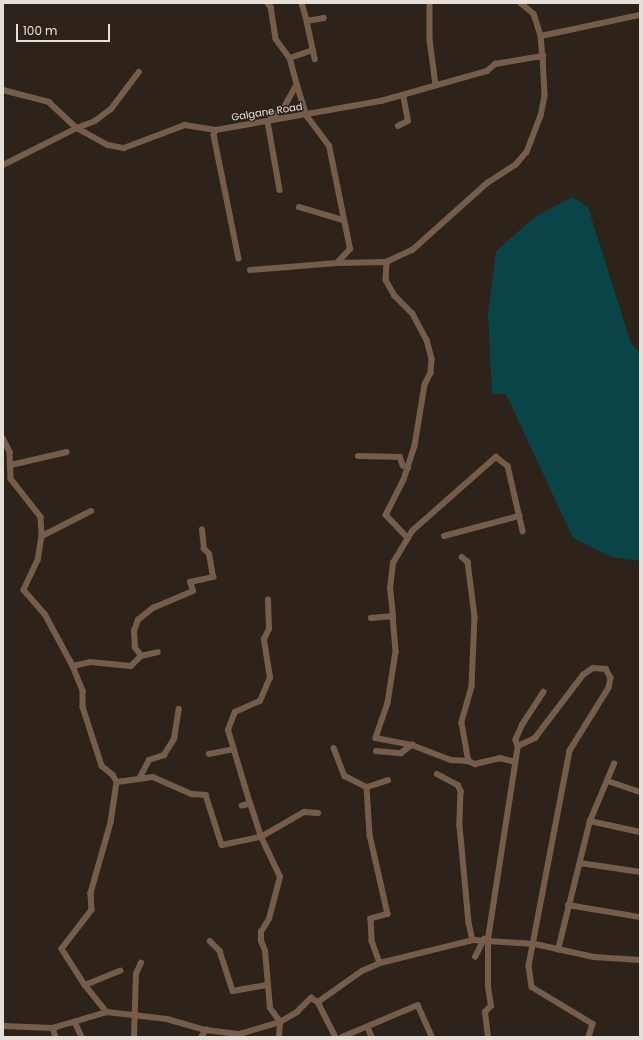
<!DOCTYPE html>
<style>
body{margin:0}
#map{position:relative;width:643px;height:1040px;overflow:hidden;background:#2d231a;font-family:Poppins,sans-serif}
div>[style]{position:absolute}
.water>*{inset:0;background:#094548}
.street>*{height:5.5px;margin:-2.75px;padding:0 2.75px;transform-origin:2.75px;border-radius:2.75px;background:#765d4b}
span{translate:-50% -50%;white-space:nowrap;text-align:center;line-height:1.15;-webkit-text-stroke:3px #2d231a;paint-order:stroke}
.street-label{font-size:10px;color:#e6dfd9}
.frame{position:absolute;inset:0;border:4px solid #e6dfd9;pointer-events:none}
.scale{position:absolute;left:16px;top:24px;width:94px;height:18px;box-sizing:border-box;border:2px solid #e6dfd9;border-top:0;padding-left:5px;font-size:12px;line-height:14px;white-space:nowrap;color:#e6dfd9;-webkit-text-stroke:3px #2d231a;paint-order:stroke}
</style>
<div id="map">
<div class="water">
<div style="clip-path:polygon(572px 197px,588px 207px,631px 344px,640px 353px,640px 561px,611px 557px,573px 538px,506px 394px,492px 394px,488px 314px,496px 251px,535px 217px)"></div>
</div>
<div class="street">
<div style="left:268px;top:3px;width:5px;rotate:53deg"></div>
<div style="left:271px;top:7px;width:32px;rotate:81deg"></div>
<div style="left:276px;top:39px;width:24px;rotate:54deg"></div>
<div style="left:290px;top:58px;width:28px;rotate:75deg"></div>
<div style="left:297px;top:85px;width:26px;rotate:119deg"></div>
<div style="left:284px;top:108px;width:21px;rotate:139deg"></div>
<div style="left:268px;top:122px;width:69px;rotate:80deg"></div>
<div style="left:302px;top:3px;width:19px;rotate:74deg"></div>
<div style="left:307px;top:21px;width:17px;rotate:-10deg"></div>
<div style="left:430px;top:3px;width:37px;rotate:90deg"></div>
<div style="left:430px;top:40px;width:45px;rotate:82.4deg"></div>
<div style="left:521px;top:3px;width:17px;rotate:40deg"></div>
<div style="left:534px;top:14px;width:23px;rotate:72deg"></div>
<div style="left:541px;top:36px;width:23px;rotate:85deg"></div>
<div style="left:307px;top:21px;width:39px;rotate:78deg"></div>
<div style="left:541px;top:36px;width:101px;rotate:-12deg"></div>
<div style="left:290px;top:58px;width:24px;rotate:-19deg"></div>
<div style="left:3px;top:90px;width:48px;rotate:14.6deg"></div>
<div style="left:49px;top:102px;width:38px;rotate:43deg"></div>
<div style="left:77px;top:128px;width:19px;rotate:-21deg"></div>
<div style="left:95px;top:121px;width:20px;rotate:-37deg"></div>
<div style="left:111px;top:109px;width:46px;rotate:-52.9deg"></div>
<div style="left:398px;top:126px;width:11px;rotate:-27deg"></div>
<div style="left:408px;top:121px;width:26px;rotate:-101deg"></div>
<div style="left:216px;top:130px;width:5px;rotate:112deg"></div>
<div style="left:214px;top:135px;width:126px;rotate:78.6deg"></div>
<div style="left:3px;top:165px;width:83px;rotate:-26.6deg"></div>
<div style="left:77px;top:128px;width:35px;rotate:29deg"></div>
<div style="left:108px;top:145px;width:16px;rotate:11deg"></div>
<div style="left:124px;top:148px;width:65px;rotate:-20.7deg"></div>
<div style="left:185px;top:125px;width:31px;rotate:9deg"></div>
<div style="left:216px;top:130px;width:168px;rotate:-10deg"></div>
<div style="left:381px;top:101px;width:110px;rotate:-15.8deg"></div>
<div style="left:487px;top:71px;width:11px;rotate:-41deg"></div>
<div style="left:495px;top:64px;width:49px;rotate:-9.5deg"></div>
<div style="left:543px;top:56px;width:40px;rotate:87.1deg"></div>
<div style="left:545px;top:96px;width:20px;rotate:101deg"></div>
<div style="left:541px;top:116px;width:39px;rotate:111deg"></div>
<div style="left:527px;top:152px;width:17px;rotate:130deg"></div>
<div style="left:516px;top:165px;width:33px;rotate:147deg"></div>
<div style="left:488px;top:183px;width:101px;rotate:138.2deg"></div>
<div style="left:413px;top:250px;width:29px;rotate:155deg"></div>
<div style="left:387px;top:262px;width:18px;rotate:93deg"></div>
<div style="left:386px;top:280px;width:18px;rotate:61deg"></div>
<div style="left:395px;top:296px;width:25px;rotate:45deg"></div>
<div style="left:413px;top:314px;width:30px;rotate:62deg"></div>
<div style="left:427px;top:340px;width:20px;rotate:75deg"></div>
<div style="left:432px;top:359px;width:14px;rotate:94deg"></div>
<div style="left:431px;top:373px;width:13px;rotate:117deg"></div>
<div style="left:425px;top:385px;width:62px;rotate:99.3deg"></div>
<div style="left:415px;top:446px;width:36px;rotate:108deg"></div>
<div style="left:404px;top:480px;width:39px;rotate:117deg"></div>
<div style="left:386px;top:515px;width:32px;rotate:46deg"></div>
<div style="left:299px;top:207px;width:46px;rotate:16.5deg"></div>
<div style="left:337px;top:263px;width:50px;rotate:-1.1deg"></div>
<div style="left:250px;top:270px;width:87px;rotate:-4.6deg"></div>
<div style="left:337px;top:263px;width:19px;rotate:-47deg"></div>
<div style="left:350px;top:249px;width:105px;rotate:-101.5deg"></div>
<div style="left:329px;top:146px;width:39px;rotate:-127deg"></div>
<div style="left:306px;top:115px;width:31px;rotate:-107deg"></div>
<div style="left:3px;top:438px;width:16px;rotate:63deg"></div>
<div style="left:10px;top:452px;width:27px;rotate:88deg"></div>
<div style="left:11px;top:479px;width:48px;rotate:51.7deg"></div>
<div style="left:41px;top:517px;width:19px;rotate:87deg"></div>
<div style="left:42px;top:536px;width:24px;rotate:99deg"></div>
<div style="left:38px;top:560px;width:33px;rotate:115deg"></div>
<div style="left:24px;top:590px;width:32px;rotate:49deg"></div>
<div style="left:45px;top:614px;width:59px;rotate:61.7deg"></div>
<div style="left:73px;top:666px;width:27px;rotate:68deg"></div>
<div style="left:83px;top:691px;width:16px;rotate:90deg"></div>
<div style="left:83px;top:707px;width:62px;rotate:72.1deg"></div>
<div style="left:102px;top:766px;width:14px;rotate:39deg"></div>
<div style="left:113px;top:775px;width:8px;rotate:60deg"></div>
<div style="left:117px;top:782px;width:41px;rotate:98.3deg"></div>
<div style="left:111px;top:823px;width:73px;rotate:105.9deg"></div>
<div style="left:91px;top:893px;width:17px;rotate:87deg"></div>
<div style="left:92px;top:910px;width:49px;rotate:127.6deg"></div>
<div style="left:62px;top:949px;width:43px;rotate:57.4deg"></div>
<div style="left:85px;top:985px;width:35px;rotate:51deg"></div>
<div style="left:358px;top:456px;width:42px;rotate:1.4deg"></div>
<div style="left:400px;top:457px;width:9px;rotate:69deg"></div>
<div style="left:403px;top:465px;width:6px;rotate:31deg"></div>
<div style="left:11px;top:465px;width:57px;rotate:-13.1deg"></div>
<div style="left:42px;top:536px;width:55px;rotate:-27deg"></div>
<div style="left:444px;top:536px;width:78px;rotate:-14.9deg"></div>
<div style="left:462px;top:557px;width:8px;rotate:40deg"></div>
<div style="left:468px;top:562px;width:55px;rotate:82.7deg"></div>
<div style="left:475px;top:617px;width:70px;rotate:92.5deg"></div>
<div style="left:472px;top:687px;width:37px;rotate:106deg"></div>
<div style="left:462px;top:723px;width:39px;rotate:80deg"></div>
<div style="left:469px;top:761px;width:7px;rotate:27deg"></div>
<div style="left:475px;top:764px;width:26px;rotate:-13deg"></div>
<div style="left:500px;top:758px;width:16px;rotate:14deg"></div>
<div style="left:393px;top:616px;width:28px;rotate:-96deg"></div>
<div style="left:390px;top:588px;width:25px;rotate:-83deg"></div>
<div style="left:393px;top:563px;width:37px;rotate:-59deg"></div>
<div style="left:412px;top:531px;width:112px;rotate:-41.4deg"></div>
<div style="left:496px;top:457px;width:15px;rotate:37deg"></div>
<div style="left:508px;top:466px;width:67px;rotate:77deg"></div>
<div style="left:371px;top:618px;width:22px;rotate:-5deg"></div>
<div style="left:393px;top:616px;width:36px;rotate:85deg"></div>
<div style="left:396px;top:652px;width:52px;rotate:98.9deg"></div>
<div style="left:388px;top:703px;width:37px;rotate:109deg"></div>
<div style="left:376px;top:738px;width:37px;rotate:11deg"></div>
<div style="left:412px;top:745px;width:42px;rotate:21deg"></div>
<div style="left:451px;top:760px;width:18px;rotate:3deg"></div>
<div style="left:141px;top:656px;width:10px;rotate:-127deg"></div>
<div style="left:135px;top:648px;width:17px;rotate:-93deg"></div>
<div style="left:134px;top:631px;width:12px;rotate:-70deg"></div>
<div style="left:138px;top:620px;width:19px;rotate:-39deg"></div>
<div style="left:153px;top:608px;width:43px;rotate:-23deg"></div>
<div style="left:193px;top:591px;width:9px;rotate:-108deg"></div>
<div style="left:190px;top:582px;width:24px;rotate:-12deg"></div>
<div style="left:213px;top:577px;width:23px;rotate:-100deg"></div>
<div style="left:209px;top:554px;width:7px;rotate:-135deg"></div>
<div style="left:204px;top:549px;width:19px;rotate:-96deg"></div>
<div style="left:73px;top:666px;width:17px;rotate:-13deg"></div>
<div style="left:90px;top:662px;width:41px;rotate:5.6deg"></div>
<div style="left:131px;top:666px;width:14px;rotate:-45deg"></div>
<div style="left:141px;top:656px;width:17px;rotate:-13deg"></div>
<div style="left:544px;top:692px;width:38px;rotate:123deg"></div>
<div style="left:523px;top:724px;width:17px;rotate:114deg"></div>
<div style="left:516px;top:740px;width:6px;rotate:72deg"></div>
<div style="left:518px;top:746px;width:19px;rotate:-25deg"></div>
<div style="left:535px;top:738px;width:79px;rotate:-52.7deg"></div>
<div style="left:583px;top:675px;width:12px;rotate:-35deg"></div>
<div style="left:593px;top:668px;width:13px;rotate:4deg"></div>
<div style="left:606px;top:669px;width:10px;rotate:61deg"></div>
<div style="left:611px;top:678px;width:10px;rotate:101deg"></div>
<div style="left:609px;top:688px;width:74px;rotate:121.8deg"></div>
<div style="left:570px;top:751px;width:219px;rotate:100.8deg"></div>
<div style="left:529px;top:966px;width:21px;rotate:82deg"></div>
<div style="left:532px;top:987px;width:71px;rotate:31.2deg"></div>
<div style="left:593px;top:1024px;width:14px;rotate:107deg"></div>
<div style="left:334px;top:748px;width:30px;rotate:69deg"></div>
<div style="left:345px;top:776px;width:25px;rotate:27deg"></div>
<div style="left:367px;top:787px;width:48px;rotate:86.4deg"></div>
<div style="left:370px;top:835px;width:81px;rotate:77.2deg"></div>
<div style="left:388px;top:914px;width:18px;rotate:164deg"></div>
<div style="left:371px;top:919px;width:22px;rotate:87deg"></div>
<div style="left:372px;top:941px;width:23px;rotate:70deg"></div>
<div style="left:376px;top:751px;width:25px;rotate:5deg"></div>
<div style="left:401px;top:753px;width:14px;rotate:-36deg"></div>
<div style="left:209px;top:754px;width:25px;rotate:-11deg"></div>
<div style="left:437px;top:774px;width:24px;rotate:28deg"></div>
<div style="left:458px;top:785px;width:7px;rotate:63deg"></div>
<div style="left:461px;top:791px;width:35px;rotate:92deg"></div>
<div style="left:460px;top:826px;width:97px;rotate:84.7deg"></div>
<div style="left:469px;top:923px;width:17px;rotate:77deg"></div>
<div style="left:139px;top:779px;width:21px;rotate:-62deg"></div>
<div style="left:149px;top:760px;width:16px;rotate:-18deg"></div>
<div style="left:164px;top:755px;width:19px;rotate:-58deg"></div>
<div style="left:174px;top:739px;width:30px;rotate:-81deg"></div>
<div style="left:608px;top:781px;width:34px;rotate:19deg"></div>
<div style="left:117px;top:782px;width:36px;rotate:-8deg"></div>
<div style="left:153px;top:777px;width:43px;rotate:23.6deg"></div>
<div style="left:192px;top:794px;width:14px;rotate:4deg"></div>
<div style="left:206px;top:795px;width:52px;rotate:72.3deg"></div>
<div style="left:222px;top:845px;width:40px;rotate:-12deg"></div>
<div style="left:261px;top:837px;width:35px;rotate:-108deg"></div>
<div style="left:250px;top:804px;width:8px;rotate:166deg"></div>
<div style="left:367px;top:787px;width:22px;rotate:-18deg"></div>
<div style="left:250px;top:804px;width:77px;rotate:-106.6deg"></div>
<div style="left:228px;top:730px;width:19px;rotate:-69deg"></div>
<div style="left:235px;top:712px;width:27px;rotate:-24deg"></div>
<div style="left:260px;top:701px;width:25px;rotate:-67deg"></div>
<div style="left:270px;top:678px;width:39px;rotate:-99deg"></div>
<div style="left:264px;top:639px;width:11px;rotate:-63deg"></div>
<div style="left:269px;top:629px;width:29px;rotate:-92deg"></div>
<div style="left:590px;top:821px;width:51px;rotate:12.4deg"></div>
<div style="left:580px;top:863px;width:61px;rotate:8.5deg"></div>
<div style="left:568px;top:905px;width:73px;rotate:9.5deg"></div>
<div style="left:210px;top:941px;width:14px;rotate:45deg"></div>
<div style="left:220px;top:951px;width:42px;rotate:72deg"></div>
<div style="left:233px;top:991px;width:34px;rotate:-10deg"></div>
<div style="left:558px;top:950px;width:133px;rotate:-76.1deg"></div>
<div style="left:590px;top:821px;width:62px;rotate:-67.2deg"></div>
<div style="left:475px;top:957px;width:20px;rotate:-63deg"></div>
<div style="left:85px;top:985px;width:38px;rotate:-22deg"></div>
<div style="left:318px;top:1002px;width:39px;rotate:63deg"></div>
<div style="left:75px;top:1022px;width:17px;rotate:65deg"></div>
<div style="left:3px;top:1026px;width:50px;rotate:2.3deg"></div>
<div style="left:53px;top:1028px;width:56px;rotate:-16.5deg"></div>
<div style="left:107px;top:1012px;width:60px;rotate:6.7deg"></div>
<div style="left:167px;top:1019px;width:41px;rotate:15.8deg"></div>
<div style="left:206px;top:1030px;width:34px;rotate:7deg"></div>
<div style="left:240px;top:1034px;width:42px;rotate:-16.7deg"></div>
<div style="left:280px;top:1022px;width:20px;rotate:-30deg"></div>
<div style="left:297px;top:1012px;width:20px;rotate:-45deg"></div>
<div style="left:311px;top:998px;width:8px;rotate:30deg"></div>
<div style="left:318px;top:1002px;width:54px;rotate:-35.2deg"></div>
<div style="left:362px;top:971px;width:20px;rotate:-24deg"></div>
<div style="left:380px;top:963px;width:96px;rotate:-13.9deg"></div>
<div style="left:473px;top:940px;width:62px;rotate:3.7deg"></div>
<div style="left:535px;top:944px;width:60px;rotate:12.4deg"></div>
<div style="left:594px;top:957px;width:46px;rotate:3.7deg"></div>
<div style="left:368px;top:1027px;width:11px;rotate:68deg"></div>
<div style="left:53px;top:1028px;width:9px;rotate:72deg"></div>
<div style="left:134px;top:1037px;width:63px;rotate:-88.2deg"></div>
<div style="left:136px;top:974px;width:12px;rotate:-66deg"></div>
<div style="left:201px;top:1037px;width:9px;rotate:-54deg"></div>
<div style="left:279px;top:1037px;width:15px;rotate:-86deg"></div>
<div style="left:280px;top:1022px;width:17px;rotate:-126deg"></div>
<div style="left:270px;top:1008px;width:57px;rotate:-95deg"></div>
<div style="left:265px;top:951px;width:11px;rotate:-112deg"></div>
<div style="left:261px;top:941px;width:9px;rotate:-90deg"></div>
<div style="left:261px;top:932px;width:15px;rotate:-58deg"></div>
<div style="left:269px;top:919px;width:43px;rotate:-75.3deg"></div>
<div style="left:280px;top:877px;width:44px;rotate:-115.4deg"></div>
<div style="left:261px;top:837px;width:50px;rotate:-30.2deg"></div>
<div style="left:304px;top:812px;width:14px;rotate:4deg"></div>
<div style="left:342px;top:1037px;width:82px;rotate:-22.8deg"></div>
<div style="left:418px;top:1005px;width:35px;rotate:66deg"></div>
<div style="left:488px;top:1037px;width:25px;rotate:-97deg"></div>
<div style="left:485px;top:1012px;width:8px;rotate:-45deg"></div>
<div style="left:491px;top:1006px;width:20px;rotate:-99deg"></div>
<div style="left:488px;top:986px;width:47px;rotate:-90deg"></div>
<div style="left:488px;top:939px;width:195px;rotate:-81.2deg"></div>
</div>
<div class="street-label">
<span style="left:267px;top:112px;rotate:-9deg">Galgane Road</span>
</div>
<div class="frame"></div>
<div class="scale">100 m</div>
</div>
